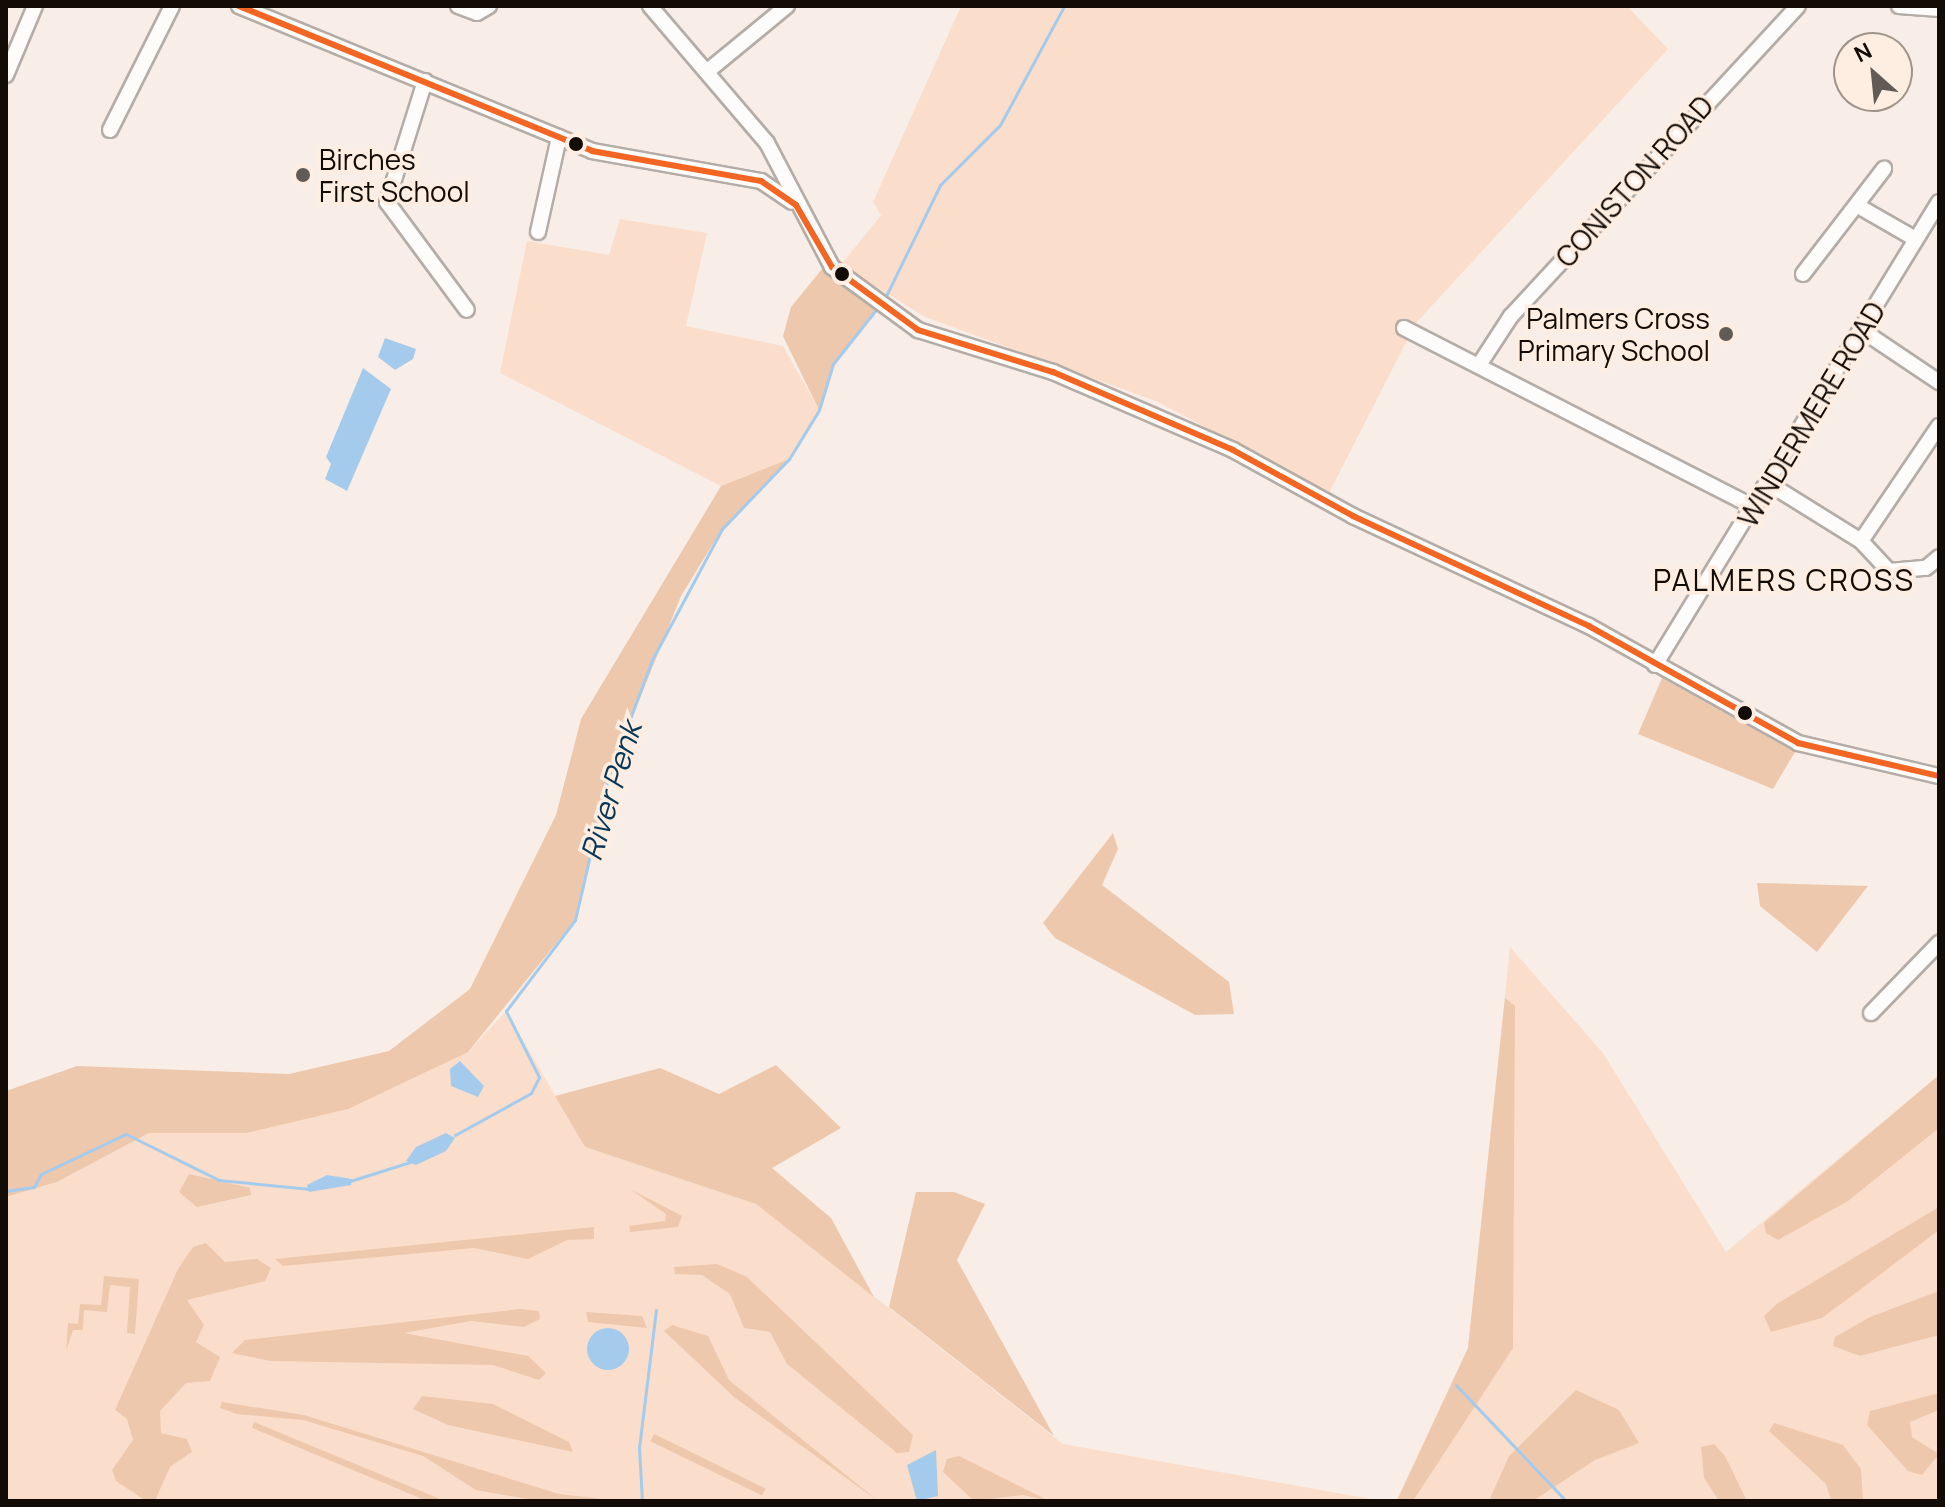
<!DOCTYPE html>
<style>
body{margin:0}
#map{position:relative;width:1945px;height:1507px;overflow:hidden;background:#f8eee7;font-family:Manrope,sans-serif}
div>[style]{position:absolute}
.green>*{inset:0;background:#fadecb}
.forest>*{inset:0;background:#eec8ad;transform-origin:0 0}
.water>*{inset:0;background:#a5cbec}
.round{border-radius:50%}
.stream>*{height:3px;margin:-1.5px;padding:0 1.5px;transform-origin:1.5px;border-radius:1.5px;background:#a5cbec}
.roads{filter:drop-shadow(2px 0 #b4aca6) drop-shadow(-2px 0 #b4aca6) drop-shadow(0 2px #b4aca6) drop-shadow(0 -2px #b4aca6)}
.minor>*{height:14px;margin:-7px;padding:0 7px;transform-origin:7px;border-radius:7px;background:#fefcfb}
.bus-1>*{height:6px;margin:-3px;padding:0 3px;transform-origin:3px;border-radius:3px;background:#f26522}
.dots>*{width:22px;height:22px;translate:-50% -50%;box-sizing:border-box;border:4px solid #feede1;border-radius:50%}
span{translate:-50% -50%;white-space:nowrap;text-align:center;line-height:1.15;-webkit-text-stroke:7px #feede1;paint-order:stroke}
.poi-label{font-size:28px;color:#120b06}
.left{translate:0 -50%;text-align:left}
.right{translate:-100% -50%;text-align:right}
.street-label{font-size:28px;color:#120b06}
.neighbourhood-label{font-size:30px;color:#120b06;letter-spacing:2px}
.water-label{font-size:30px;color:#083656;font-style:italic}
.frame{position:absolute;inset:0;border:8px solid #120b06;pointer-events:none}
.north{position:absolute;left:1833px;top:32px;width:80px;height:80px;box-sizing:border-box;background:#feede1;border:2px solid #a09389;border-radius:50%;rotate:333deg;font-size:22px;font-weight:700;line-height:32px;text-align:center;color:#120b06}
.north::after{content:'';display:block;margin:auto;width:28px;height:36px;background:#625a55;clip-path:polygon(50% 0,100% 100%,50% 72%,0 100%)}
</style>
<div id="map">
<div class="green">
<div style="clip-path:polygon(961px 6px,1627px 6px,1668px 49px,1416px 323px,1329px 493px,1158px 402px,925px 317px,841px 265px,881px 215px,873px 202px)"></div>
<div style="clip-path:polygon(620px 219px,707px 233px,686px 326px,783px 346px,819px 410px,789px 459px,721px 486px,500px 373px,527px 241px,609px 255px)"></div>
<div style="clip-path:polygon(1510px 947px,1603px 1053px,1726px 1252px,1939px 1075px,1939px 1501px,1396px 1501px,1468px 1348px)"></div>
<div style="clip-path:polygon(506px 1011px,585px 1147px,756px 1204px,1063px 1444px,1382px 1501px,6px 1501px,6px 1197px,57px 1182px,149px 1133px,247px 1133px,468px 1052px)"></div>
</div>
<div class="forest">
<div style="clip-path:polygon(822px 269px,876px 309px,833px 364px,819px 410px,783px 336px,791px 307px)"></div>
<div style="clip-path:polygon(789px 459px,722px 529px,681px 596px,608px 778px,575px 920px,468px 1052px,348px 1109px,247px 1133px,149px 1133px,57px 1182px,6px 1197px,6px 1091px,77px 1066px,289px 1074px,389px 1051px,470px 989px,556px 815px,581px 719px,721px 486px)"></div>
<div style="clip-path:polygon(1662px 678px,1795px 752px,1773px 789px,1638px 734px)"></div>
<div style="clip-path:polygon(1113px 833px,1118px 849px,1102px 885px,1229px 982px,1234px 1014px,1195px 1015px,1055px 938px,1043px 923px)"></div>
<div style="clip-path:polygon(1757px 883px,1868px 886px,1817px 952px,1760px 906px)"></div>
<div style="clip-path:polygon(1505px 998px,1515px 1006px,1513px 1348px,1413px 1501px,1397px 1501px,1468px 1348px)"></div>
<div style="clip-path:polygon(776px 1065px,841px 1128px,772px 1168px,831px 1218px,874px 1297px,756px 1204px,585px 1147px,555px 1096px,660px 1068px,719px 1094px)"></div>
<div style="clip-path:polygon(1939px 1075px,1939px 1128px,1848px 1201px,1778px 1240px,1766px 1233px,1764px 1223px)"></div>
<div style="clip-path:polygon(189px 1174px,250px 1188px,251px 1195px,197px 1207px,179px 1192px)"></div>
<div style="clip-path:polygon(630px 1189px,682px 1216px,678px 1227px,630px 1232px,629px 1226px,665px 1221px,666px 1214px)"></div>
<div style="clip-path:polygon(916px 1192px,954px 1192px,985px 1204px,957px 1260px,1054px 1436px,889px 1307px)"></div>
<div style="clip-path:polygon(1939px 1207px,1939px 1230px,1869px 1283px,1822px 1318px,1771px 1332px,1764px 1316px,1778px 1303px)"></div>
<div style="clip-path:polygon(594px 1227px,594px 1239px,567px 1240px,528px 1259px,474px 1248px,283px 1266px,275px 1259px)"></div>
<div style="clip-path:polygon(206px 1243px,225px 1262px,257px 1259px,271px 1268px,265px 1281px,187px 1300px,204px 1325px,196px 1342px,220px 1357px,210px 1381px,186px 1383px,160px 1411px,161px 1433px,187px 1439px,192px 1452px,170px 1467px,155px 1501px,146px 1501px,116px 1481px,112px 1470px,133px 1440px,127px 1419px,115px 1410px,178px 1269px,193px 1247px)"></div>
<div style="clip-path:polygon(717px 1264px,747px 1277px,913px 1435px,909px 1452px,897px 1453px,787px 1364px,770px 1332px,744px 1328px,730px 1294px,702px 1275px,675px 1274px,674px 1267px)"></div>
<div style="clip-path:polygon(104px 1276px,139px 1279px,135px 1334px,127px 1333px,130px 1287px,110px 1285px,107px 1312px,84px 1310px,83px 1330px,73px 1330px,66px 1351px,68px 1323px,78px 1324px,80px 1304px,101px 1305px)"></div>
<div style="clip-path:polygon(1939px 1291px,1939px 1335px,1860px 1356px,1833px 1346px,1835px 1337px,1870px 1317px)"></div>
<div style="clip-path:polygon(520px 1309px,539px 1311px,540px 1319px,524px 1327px,471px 1321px,404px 1333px,528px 1356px,546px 1373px,539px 1380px,493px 1365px,270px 1361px,232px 1353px,245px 1340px)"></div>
<div style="clip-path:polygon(586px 1312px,642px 1316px,647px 1328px,588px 1322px)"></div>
<div style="clip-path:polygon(672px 1325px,708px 1336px,729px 1380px,878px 1501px,734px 1397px,664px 1331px)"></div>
<div style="clip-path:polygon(1576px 1390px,1619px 1410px,1639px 1443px,1595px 1460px,1533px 1501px,1489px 1501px,1509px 1456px)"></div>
<div style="clip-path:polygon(1939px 1393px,1939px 1410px,1910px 1422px,1912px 1437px,1939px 1454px,1922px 1475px,1908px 1471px,1867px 1425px,1870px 1411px)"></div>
<div style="clip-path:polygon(422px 1396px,493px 1404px,569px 1442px,573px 1452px,448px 1425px,413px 1409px)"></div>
<div style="clip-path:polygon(222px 1402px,304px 1415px,559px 1494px,621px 1501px,539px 1501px,476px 1490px,423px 1456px,303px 1420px,237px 1414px,220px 1408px)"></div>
<div style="clip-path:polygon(254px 1422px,445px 1501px,427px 1501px,252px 1428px)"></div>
<div style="clip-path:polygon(1774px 1423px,1843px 1445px,1861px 1469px,1863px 1501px,1831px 1501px,1826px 1484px,1769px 1431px)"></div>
<div style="left:654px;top:1434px;width:124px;height:8px;rotate:26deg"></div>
<div style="clip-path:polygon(1714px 1444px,1725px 1456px,1747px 1501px,1719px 1501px,1704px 1478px,1701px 1447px)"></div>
<div style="clip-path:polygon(959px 1456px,1049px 1501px,1023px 1495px,974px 1501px,943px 1472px,947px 1459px)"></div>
</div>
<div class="water">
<div style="clip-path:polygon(385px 338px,416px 349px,413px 359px,395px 370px,378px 357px)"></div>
<div style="clip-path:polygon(363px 368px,391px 389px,347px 491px,325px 479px,331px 464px,326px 457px)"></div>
<div style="clip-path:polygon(460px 1061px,484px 1086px,478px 1097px,451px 1086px,450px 1069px)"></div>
<div style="clip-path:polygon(446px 1133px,455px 1138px,446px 1151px,416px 1165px,406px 1161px,416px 1147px)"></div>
<div style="clip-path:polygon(327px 1175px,352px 1179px,351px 1185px,309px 1192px,307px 1185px)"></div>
<div class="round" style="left:587px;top:1328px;width:42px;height:42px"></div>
<div style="clip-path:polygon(936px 1450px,938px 1496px,917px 1501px,907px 1465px)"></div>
</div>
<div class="stream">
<div style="left:885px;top:298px;width:126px;rotate:-64deg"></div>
<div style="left:940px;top:185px;width:85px;rotate:-45deg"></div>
<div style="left:1000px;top:125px;width:135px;rotate:-61.7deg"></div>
<div style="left:455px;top:1135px;width:87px;rotate:-28.9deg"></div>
<div style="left:531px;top:1093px;width:18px;rotate:-63deg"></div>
<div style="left:539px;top:1077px;width:74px;rotate:-116.6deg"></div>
<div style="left:506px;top:1011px;width:114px;rotate:-52.8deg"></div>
<div style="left:575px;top:920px;width:146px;rotate:-76.9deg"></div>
<div style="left:608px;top:778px;width:126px;rotate:-69.6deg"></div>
<div style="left:652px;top:660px;width:149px;rotate:-61.9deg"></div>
<div style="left:722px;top:529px;width:97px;rotate:-46.3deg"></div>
<div style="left:789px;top:459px;width:57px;rotate:-58.5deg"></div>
<div style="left:819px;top:410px;width:48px;rotate:-73.1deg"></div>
<div style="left:833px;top:364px;width:73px;rotate:-51.7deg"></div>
<div style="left:350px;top:1181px;width:63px;rotate:-17.6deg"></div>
<div style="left:6px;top:1191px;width:28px;rotate:-8deg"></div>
<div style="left:34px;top:1187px;width:15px;rotate:-62deg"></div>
<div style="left:41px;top:1174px;width:94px;rotate:-25.2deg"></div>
<div style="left:126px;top:1134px;width:104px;rotate:26.3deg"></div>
<div style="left:219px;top:1180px;width:92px;rotate:5.6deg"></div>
<div style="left:1456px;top:1385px;width:157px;rotate:46.5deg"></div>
<div style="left:642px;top:1501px;width:53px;rotate:-93.2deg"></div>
<div style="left:639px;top:1448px;width:139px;rotate:-83deg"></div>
</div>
<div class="roads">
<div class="minor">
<div style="left:239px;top:6px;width:382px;rotate:22.3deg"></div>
<div style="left:592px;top:151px;width:172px;rotate:10.1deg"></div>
<div style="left:761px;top:181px;width:37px;rotate:34deg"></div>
<div style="left:458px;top:6px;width:20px;rotate:20deg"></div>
<div style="left:477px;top:13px;width:14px;rotate:-30deg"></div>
<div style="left:650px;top:6px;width:180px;rotate:49.5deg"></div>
<div style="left:767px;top:143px;width:140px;rotate:62.3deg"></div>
<div style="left:832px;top:267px;width:107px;rotate:36.2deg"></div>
<div style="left:918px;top:330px;width:141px;rotate:17.3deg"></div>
<div style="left:1053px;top:372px;width:196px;rotate:23.4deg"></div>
<div style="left:1233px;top:450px;width:137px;rotate:28.8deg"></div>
<div style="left:1353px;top:516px;width:260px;rotate:25deg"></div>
<div style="left:1589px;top:626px;width:240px;rotate:29.2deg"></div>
<div style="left:1798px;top:743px;width:145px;rotate:13.2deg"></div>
<div style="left:1899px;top:6px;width:40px;rotate:4.3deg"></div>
<div style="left:709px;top:70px;width:101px;rotate:-39.4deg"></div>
<div style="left:6px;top:75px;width:75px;rotate:-67.2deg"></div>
<div style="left:425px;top:81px;width:127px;rotate:107.4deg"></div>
<div style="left:387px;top:202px;width:134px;rotate:53.5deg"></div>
<div style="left:110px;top:130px;width:139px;rotate:-63.4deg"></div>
<div style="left:1858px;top:206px;width:62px;rotate:29.9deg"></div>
<div style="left:538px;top:232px;width:97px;rotate:-77.5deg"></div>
<div style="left:1803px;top:274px;width:133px;rotate:-52.4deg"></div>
<div style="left:1404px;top:328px;width:395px;rotate:27.1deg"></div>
<div style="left:1863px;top:331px;width:92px;rotate:33.9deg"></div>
<div style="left:1481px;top:362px;width:55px;rotate:-56.9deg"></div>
<div style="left:1511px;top:316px;width:422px;rotate:-47.2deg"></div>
<div style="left:1771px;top:485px;width:106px;rotate:31.9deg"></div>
<div style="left:1861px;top:541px;width:41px;rotate:47deg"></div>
<div style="left:1889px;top:571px;width:37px;rotate:-5deg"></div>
<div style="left:1926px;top:568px;width:17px;rotate:-40deg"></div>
<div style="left:1861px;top:541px;width:139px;rotate:-55.9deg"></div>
<div style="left:1655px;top:665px;width:543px;rotate:-58.48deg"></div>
<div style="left:1871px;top:1013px;width:98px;rotate:-45.8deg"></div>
</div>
</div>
<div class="bus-1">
<div style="left:239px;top:6px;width:382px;rotate:22.3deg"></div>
<div style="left:592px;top:151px;width:172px;rotate:10.1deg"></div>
<div style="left:761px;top:181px;width:42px;rotate:34.4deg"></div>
<div style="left:796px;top:205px;width:72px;rotate:59.9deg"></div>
<div style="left:832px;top:267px;width:107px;rotate:36.2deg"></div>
<div style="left:918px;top:330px;width:141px;rotate:17.3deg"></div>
<div style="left:1053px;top:372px;width:196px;rotate:23.4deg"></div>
<div style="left:1233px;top:450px;width:137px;rotate:28.8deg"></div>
<div style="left:1353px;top:516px;width:260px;rotate:25deg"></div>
<div style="left:1589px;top:626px;width:240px;rotate:29.2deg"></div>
<div style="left:1798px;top:743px;width:145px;rotate:13.2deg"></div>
</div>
<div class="dots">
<div style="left:576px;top:144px;background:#120b06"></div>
<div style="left:303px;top:175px;background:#625a55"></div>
<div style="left:842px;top:274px;background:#120b06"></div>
<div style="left:1726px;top:334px;background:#625a55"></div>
<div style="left:1745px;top:713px;background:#120b06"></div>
</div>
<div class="poi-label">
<span class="left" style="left:319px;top:175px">Birches<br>First School</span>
<span class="right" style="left:1710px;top:334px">Palmers Cross<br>Primary School</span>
</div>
<div class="street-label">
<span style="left:1634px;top:181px;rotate:-48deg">CONISTON ROAD</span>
<span style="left:1811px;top:414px;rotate:-59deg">WINDERMERE ROAD</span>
</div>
<div class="neighbourhood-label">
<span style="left:1784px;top:580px">PALMERS CROSS</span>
</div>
<div class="water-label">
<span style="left:611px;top:791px;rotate:-73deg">River Penk</span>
</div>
<div class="frame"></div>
<div class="north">N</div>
</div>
